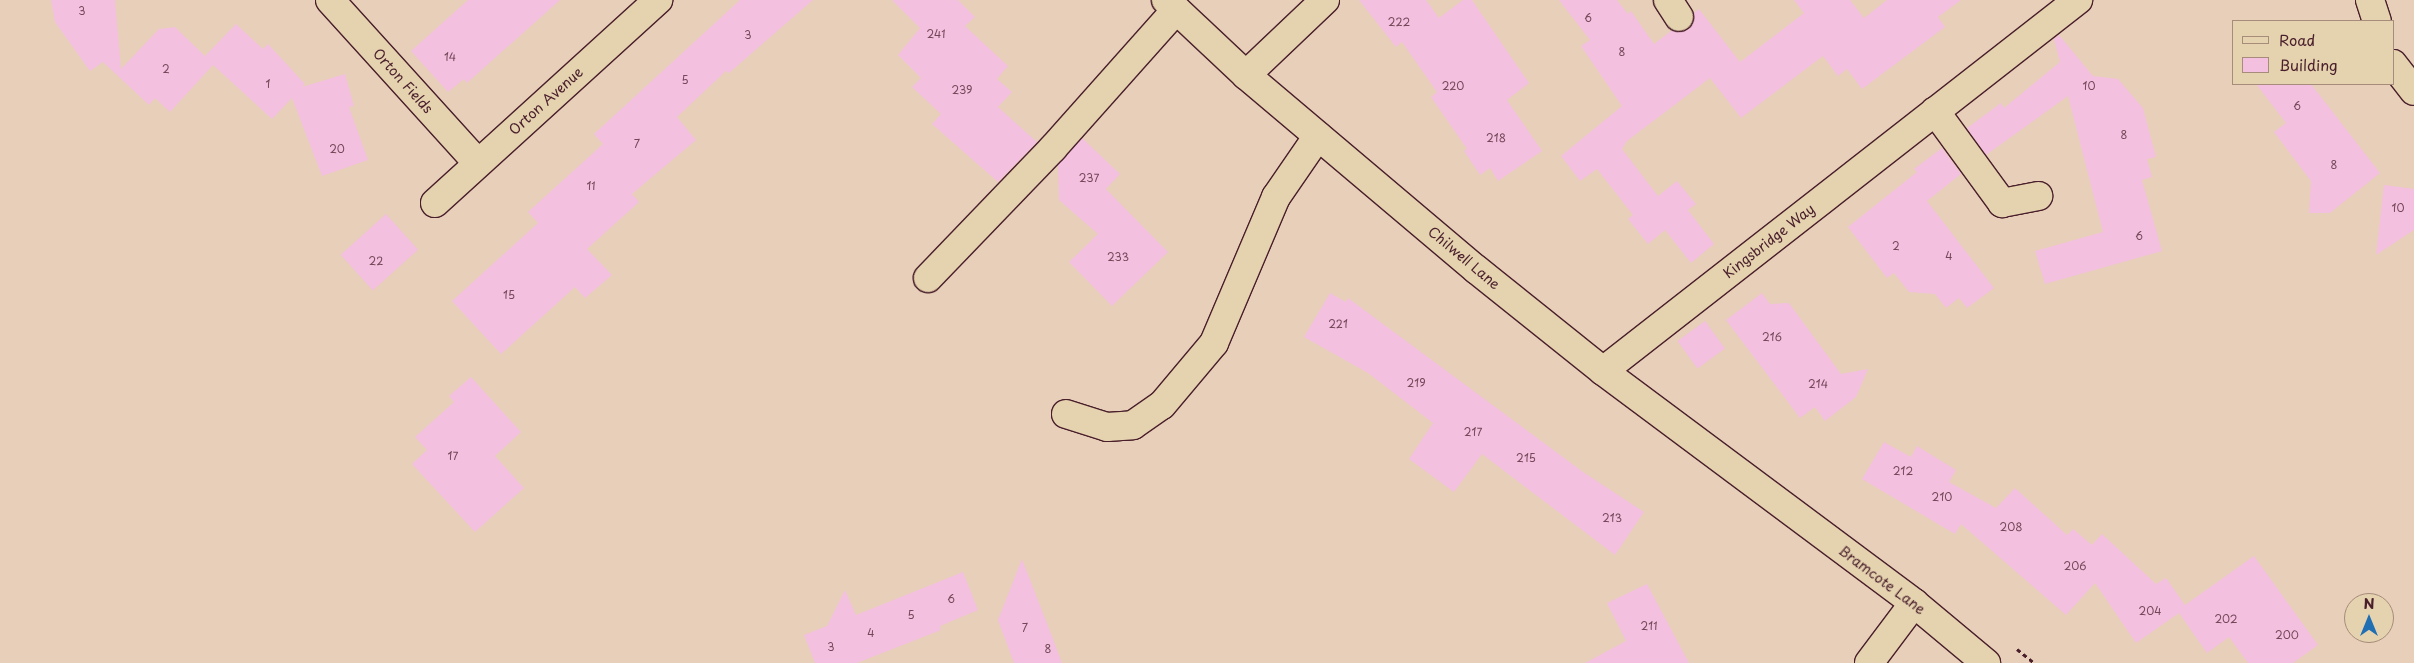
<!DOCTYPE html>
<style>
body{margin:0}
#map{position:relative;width:2414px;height:663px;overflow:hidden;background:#e8cfb9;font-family:"Playpen Sans",sans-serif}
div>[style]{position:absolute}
.building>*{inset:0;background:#f3c0df;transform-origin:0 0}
.path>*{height:3px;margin-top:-1.5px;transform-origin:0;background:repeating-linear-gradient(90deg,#4a1f2b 0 4px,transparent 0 8px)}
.roads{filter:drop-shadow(1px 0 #4a1f2b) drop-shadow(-1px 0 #4a1f2b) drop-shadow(0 1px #4a1f2b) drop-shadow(0 -1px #4a1f2b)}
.minor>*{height:28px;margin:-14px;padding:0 14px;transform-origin:14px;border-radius:14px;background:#e5d3b0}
span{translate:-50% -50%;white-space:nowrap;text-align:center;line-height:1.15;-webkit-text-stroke:4px #e5d3b0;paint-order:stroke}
.number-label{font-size:11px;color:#744758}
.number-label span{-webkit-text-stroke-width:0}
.street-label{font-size:14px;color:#4a1f2b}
.legend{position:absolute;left:2232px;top:20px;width:162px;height:65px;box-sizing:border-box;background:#e5d3b0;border:1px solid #a78b7b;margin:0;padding:6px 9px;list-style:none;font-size:15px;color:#4a1f2b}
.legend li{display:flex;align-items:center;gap:10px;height:25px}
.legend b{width:25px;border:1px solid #a78b7b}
.north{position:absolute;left:2344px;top:593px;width:50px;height:50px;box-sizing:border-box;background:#e5d3b0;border:1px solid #a78b7b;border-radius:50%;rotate:0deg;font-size:14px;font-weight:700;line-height:20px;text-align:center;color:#4a1f2b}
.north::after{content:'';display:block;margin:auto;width:18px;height:22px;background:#1f6fb2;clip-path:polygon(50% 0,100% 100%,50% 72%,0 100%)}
</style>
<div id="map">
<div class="building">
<div style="clip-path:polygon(51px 0,115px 0,121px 69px,159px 29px,175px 27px,205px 56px,236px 24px,263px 49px,268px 44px,305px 84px,302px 87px,345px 74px,354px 106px,349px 107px,368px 160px,322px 176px,292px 98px,272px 119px,213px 65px,170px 112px,155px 98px,149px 105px,103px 62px,90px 71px,55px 22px)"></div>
<div style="clip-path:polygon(468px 0,560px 0,467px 83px,464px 79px,448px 92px,411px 51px)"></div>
<div style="clip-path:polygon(740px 0,813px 0,729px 73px,726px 71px,677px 117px,696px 140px,632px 194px,639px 202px,587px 249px,612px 275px,585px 298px,575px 287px,501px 354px,452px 301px,538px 223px,528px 212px,603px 144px,594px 134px)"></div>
<div style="clip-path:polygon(892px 0,958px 0,975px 17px,965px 26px,1008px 66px,997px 79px,1012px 92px,998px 107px,1037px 142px,998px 182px,932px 124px,941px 114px,912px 87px,921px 78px,898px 55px,920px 28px)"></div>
<div style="clip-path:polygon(1359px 0,1426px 0,1439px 18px,1463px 0,1472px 0,1529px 83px,1507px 100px,1542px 151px,1498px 181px,1490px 168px,1480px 175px,1464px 151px,1467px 149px,1431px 97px,1437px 92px,1402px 42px,1396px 47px)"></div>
<div style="clip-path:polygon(1559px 0,1617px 0,1628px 14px,1631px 11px,1654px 44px,1671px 31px,1688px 30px,1693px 24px,1694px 13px,1699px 9px,1740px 62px,1804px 13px,1794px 0,1850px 0,1864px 18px,1887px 0,1961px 0,1938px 17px,1945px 27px,1862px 89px,1847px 69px,1838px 76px,1823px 56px,1741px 118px,1710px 78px,1627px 141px,1622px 149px,1658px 196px,1677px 181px,1696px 204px,1688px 210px,1714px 244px,1691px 263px,1665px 230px,1648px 244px,1628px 219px,1633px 215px,1597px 169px,1580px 181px,1561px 156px,1622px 106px,1581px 46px,1590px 40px)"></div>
<div style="clip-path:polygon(2059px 35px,2093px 76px,2118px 79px,2143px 108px,2156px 157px,2147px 159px,2152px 177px,2142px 180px,2162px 251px,2045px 284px,2035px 251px,2103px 232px,2068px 96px,1986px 155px,1967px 128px,2001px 103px,2004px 108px,2060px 62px,2054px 39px)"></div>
<div style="clip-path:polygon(2256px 84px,2311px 84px,2380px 173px,2330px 213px,2309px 213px,2311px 181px,2274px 132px,2286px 123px)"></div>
<div style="clip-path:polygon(1082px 138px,1120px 174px,1106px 189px,1168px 252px,1112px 306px,1069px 262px,1098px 234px,1059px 200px,1058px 165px)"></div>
<div style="clip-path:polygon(1942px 148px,1961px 174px,1927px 201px,1994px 288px,1967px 308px,1959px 298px,1946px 308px,1935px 294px,1909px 292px,1894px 273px,1887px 278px,1848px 227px,1917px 172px,1914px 169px)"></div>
<div style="clip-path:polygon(2384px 185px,2414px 189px,2414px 230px,2376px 255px)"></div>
<div style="left:386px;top:214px;width:48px;height:61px;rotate:48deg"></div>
<div style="clip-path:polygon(1330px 293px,1346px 302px,1348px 298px,1583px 472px,1644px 512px,1615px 555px,1482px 454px,1454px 492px,1409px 459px,1433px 423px,1368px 373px,1304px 337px)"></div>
<div style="clip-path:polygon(1762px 293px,1770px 304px,1789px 303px,1841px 374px,1868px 369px,1856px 397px,1825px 421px,1815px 407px,1800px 418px,1726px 320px)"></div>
<div style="left:1705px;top:321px;width:34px;height:34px;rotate:54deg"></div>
<div style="clip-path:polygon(471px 377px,521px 432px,495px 456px,524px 488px,475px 532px,412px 464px,427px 450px,415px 437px,454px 402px,449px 396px)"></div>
<div style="clip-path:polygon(1884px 442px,1911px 457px,1917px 446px,1956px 470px,1949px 482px,1996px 508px,2015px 488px,2067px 535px,2073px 529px,2092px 545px,2102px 534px,2156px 584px,2166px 578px,2185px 605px,2254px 556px,2318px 645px,2293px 663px,2248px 663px,2229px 637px,2207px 653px,2179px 613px,2136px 643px,2095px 583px,2066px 615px,1961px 524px,1955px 534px,1862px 479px)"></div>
<div style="clip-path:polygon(1022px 559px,1053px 639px,1062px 663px,1014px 663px,998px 620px)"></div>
<div style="clip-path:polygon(963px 572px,978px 610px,940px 626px,941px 630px,857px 663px,815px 663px,804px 635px,827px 626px,845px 590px,856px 615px)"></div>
<div style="clip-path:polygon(1647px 584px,1689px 663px,1585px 663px,1626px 641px,1607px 603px)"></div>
</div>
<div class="path">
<div style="left:2017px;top:649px;width:22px;rotate:39deg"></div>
</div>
<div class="roads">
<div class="minor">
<div style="left:330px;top:0;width:219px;rotate:47.8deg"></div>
<div style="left:1166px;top:0;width:110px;rotate:43.2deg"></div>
<div style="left:1246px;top:75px;width:302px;rotate:40.2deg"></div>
<div style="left:1477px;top:270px;width:161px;rotate:38.7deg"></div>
<div style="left:1603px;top:371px;width:388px;rotate:36.7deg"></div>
<div style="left:1914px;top:603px;width:94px;rotate:39.8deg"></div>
<div style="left:1668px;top:0;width:20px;rotate:57deg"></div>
<div style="left:2370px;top:0;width:22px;rotate:72deg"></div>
<div style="left:2393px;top:64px;width:34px;rotate:52deg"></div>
<div style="left:1246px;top:75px;width:109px;rotate:-43.5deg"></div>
<div style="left:1935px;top:111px;width:114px;rotate:53.9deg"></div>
<div style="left:2002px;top:203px;width:37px;rotate:-11deg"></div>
<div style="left:435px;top:203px;width:302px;rotate:-42.3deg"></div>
<div style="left:928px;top:278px;width:180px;rotate:-46.1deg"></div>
<div style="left:1053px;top:148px;width:185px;rotate:-48.3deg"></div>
<div style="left:1603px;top:371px;width:603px;rotate:-37.99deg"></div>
<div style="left:1066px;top:414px;width:43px;rotate:17.6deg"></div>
<div style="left:1107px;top:427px;width:26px;rotate:-4deg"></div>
<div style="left:1133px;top:425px;width:35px;rotate:-35deg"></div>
<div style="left:1162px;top:405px;width:81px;rotate:-50deg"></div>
<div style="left:1214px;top:343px;width:159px;rotate:-67deg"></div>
<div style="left:1276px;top:197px;width:74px;rotate:-55.5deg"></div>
<div style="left:1869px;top:663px;width:75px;rotate:-53.1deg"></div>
</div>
</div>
<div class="number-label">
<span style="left:82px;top:11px">3</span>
<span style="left:1588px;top:18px">6</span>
<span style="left:1399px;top:22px">222</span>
<span style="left:936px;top:34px">241</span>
<span style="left:748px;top:35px">3</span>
<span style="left:1622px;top:52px">8</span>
<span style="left:450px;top:57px">14</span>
<span style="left:166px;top:69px">2</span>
<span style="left:685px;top:80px">5</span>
<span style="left:268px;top:84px">1</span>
<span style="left:1453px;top:86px">220</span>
<span style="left:2089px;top:86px">10</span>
<span style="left:962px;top:90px">239</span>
<span style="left:2297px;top:106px">6</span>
<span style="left:2124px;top:135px">8</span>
<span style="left:1496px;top:138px">218</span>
<span style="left:637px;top:144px">7</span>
<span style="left:337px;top:149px">20</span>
<span style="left:2334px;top:165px">8</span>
<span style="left:1089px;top:178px">237</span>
<span style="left:591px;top:186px">11</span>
<span style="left:2398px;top:208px">10</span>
<span style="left:2139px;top:236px">6</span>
<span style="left:1896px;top:246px">2</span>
<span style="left:1949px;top:256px">4</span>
<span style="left:1118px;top:257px">233</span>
<span style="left:376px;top:261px">22</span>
<span style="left:509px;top:295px">15</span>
<span style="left:1338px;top:324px">221</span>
<span style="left:1772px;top:337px">216</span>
<span style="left:1416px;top:383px">219</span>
<span style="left:1818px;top:384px">214</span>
<span style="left:1473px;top:432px">217</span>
<span style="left:453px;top:456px">17</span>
<span style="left:1526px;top:458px">215</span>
<span style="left:1903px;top:471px">212</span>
<span style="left:1942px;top:497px">210</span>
<span style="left:1612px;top:518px">213</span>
<span style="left:2011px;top:527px">208</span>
<span style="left:2075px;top:566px">206</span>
<span style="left:951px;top:599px">6</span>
<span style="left:2150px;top:611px">204</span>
<span style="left:911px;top:615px">5</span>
<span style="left:2226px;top:619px">202</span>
<span style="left:1649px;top:626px">211</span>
<span style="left:1025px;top:628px">7</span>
<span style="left:871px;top:633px">4</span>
<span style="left:2287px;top:635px">200</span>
<span style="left:831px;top:647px">3</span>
<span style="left:1048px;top:649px">8</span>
</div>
<div class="street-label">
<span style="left:403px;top:81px;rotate:48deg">Orton Fields</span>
<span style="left:546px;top:101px;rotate:-42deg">Orton Avenue</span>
<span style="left:1769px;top:241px;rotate:-38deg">Kingsbridge Way</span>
<span style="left:1464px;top:258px;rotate:40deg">Chilwell Lane</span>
<span style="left:1882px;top:580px;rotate:37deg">Bramcote Lane</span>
</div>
<ul class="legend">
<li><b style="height:6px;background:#e5d3b0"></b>Road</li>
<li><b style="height:14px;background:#f3c0df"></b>Building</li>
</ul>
<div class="north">N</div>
</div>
